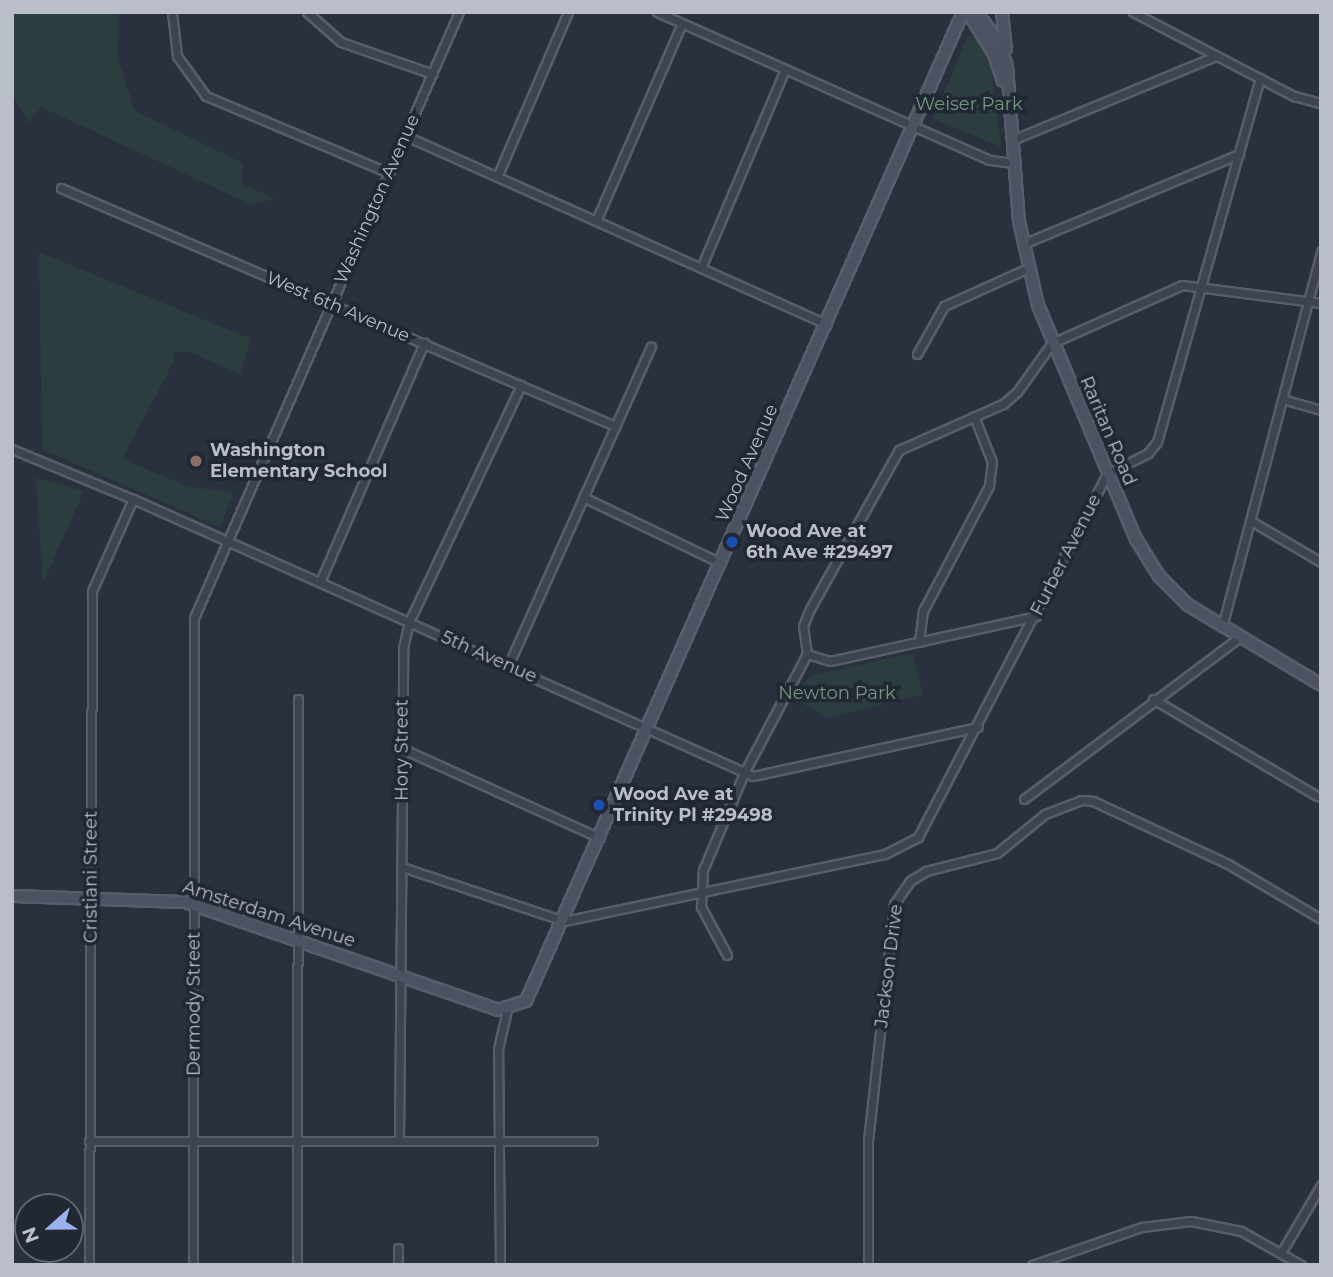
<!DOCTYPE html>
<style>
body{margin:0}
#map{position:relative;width:1333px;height:1277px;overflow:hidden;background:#29303e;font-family:Montserrat,sans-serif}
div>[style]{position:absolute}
.green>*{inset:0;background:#2c3d40}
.roads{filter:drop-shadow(2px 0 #585e69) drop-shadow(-2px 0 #585e69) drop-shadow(0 2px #585e69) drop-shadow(0 -2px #585e69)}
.street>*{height:7px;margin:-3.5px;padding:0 3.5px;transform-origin:3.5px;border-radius:3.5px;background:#3d434f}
.secondary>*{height:10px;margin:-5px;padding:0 5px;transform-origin:5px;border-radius:5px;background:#4c5261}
.dots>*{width:19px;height:19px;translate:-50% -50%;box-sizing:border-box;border:4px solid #222734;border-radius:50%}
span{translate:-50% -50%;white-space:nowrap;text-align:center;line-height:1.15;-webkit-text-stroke:7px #222734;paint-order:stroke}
.park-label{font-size:18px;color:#74977f}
.street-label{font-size:18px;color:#babec9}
.poi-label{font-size:18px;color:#babec9;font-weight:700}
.left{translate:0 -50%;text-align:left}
.frame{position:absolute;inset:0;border:14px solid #babec9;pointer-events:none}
.north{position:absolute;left:14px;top:1193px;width:70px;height:70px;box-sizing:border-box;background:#222734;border:2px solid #5f6370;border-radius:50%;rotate:249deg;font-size:19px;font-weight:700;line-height:28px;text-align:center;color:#babec9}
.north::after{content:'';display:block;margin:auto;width:24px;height:32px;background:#9bb3ec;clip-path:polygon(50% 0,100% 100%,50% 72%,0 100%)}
</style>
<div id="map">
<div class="green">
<div style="clip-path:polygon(12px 12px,119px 12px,118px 59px,135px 111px,243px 163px,242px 184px,276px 199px,250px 204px,41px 107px,29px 123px,12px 94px)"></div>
<div style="clip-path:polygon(975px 36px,990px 60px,1001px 147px,933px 119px,967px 37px)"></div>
<div style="clip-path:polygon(39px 252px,251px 339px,240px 374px,188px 351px,172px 353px,174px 361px,122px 459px,187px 486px,233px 493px,220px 527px,42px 449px)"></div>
<div style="clip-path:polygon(36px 478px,84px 491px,43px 583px)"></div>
<div style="clip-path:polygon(913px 653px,923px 695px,827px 718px,794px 698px,810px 676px)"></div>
</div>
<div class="roads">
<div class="street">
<div style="left:172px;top:12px;width:44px;rotate:83.5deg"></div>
<div style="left:177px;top:56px;width:49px;rotate:54.1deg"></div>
<div style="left:206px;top:96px;width:199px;rotate:22.8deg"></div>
<div style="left:307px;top:12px;width:45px;rotate:41.4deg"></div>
<div style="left:341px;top:42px;width:97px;rotate:19.2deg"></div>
<div style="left:657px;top:12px;width:364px;rotate:24deg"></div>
<div style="left:990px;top:160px;width:24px;rotate:7deg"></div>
<div style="left:1133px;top:12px;width:182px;rotate:27.6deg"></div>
<div style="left:1294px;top:96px;width:28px;rotate:15deg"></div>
<div style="left:406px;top:136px;width:461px;rotate:24.1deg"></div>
<div style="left:1012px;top:140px;width:221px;rotate:-22.4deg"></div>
<div style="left:497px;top:177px;width:180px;rotate:-66.7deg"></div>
<div style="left:61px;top:188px;width:603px;rotate:23.25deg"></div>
<div style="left:596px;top:221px;width:216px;rotate:-66.5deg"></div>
<div style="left:1023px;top:244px;width:234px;rotate:-22.6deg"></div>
<div style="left:701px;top:268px;width:216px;rotate:-67.1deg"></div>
<div style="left:917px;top:354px;width:55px;rotate:-60.6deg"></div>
<div style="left:944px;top:306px;width:92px;rotate:-24.3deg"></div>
<div style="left:1282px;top:399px;width:41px;rotate:15.8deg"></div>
<div style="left:12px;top:449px;width:131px;rotate:22.5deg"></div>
<div style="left:133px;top:499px;width:679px;rotate:24.07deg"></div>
<div style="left:753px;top:776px;width:230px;rotate:-12.3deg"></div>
<div style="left:583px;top:497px;width:153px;rotate:25.6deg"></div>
<div style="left:1251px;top:521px;width:81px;rotate:30.4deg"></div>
<div style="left:320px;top:582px;width:261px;rotate:-66.5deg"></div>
<div style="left:1222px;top:627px;width:389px;rotate:-75.2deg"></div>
<div style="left:919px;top:642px;width:31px;rotate:-83deg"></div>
<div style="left:923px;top:611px;width:141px;rotate:-62.2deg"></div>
<div style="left:989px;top:486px;width:24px;rotate:-83deg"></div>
<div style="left:992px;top:462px;width:49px;rotate:-111.4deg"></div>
<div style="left:807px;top:654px;width:24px;rotate:17deg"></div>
<div style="left:830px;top:661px;width:211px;rotate:-12.3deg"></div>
<div style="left:508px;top:666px;width:350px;rotate:-65.9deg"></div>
<div style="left:1153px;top:699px;width:191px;rotate:30.6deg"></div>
<div style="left:403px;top:749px;width:216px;rotate:24.3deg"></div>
<div style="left:1024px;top:799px;width:270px;rotate:-36.9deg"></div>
<div style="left:402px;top:867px;width:171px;rotate:18.4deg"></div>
<div style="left:564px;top:921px;width:328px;rotate:-11.8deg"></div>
<div style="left:885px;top:854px;width:37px;rotate:-27deg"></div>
<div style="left:918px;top:837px;width:409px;rotate:-62.5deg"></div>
<div style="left:1107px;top:474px;width:46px;rotate:-27.1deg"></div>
<div style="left:1148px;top:453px;width:14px;rotate:-51deg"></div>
<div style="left:1157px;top:442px;width:378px;rotate:-74.2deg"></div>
<div style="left:727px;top:955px;width:55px;rotate:-118.4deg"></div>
<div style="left:701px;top:907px;width:37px;rotate:-87deg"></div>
<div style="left:703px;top:870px;width:105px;rotate:-67.1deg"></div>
<div style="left:744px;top:773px;width:135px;rotate:-62.1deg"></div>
<div style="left:807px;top:654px;width:28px;rotate:-98deg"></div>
<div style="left:803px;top:626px;width:18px;rotate:-68deg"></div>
<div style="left:810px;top:609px;width:182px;rotate:-60.8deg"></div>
<div style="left:899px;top:450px;width:114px;rotate:-23.9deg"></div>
<div style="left:1003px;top:404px;width:18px;rotate:-41deg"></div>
<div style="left:1017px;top:392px;width:60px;rotate:-54.5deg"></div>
<div style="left:1052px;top:343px;width:142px;rotate:-24deg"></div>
<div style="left:1182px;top:285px;width:140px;rotate:7.4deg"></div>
<div style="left:89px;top:1141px;width:504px"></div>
<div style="left:399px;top:1141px;width:493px;rotate:-89.5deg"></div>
<div style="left:403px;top:648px;width:27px;rotate:-77deg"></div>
<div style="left:409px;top:622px;width:262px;rotate:-64.7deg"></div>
<div style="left:1281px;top:1253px;width:79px;rotate:-59.5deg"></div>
<div style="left:89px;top:1265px;width:674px;rotate:-89.74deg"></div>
<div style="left:92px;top:591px;width:101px;rotate:-66deg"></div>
<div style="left:193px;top:1265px;width:647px;rotate:-89.91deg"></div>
<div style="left:194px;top:618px;width:661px;rotate:-66.38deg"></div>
<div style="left:297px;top:1265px;width:566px;rotate:-89.9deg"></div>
<div style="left:398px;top:1265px;width:17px;rotate:-90deg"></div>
<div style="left:500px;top:1265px;width:216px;rotate:-90.5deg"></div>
<div style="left:498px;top:1049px;width:40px;rotate:-77deg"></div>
<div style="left:868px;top:1265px;width:124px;rotate:-90deg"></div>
<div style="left:868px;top:1141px;width:220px;rotate:-83.7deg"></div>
<div style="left:892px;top:922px;width:18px;rotate:-84deg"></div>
<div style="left:894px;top:904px;width:28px;rotate:-55deg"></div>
<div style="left:910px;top:881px;width:19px;rotate:-32deg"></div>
<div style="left:926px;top:871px;width:73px;rotate:-14.2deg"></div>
<div style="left:997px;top:853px;width:62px;rotate:-39.1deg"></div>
<div style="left:1045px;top:814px;width:39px;rotate:-21deg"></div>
<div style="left:1081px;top:800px;width:12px;rotate:5deg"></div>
<div style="left:1093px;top:801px;width:149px;rotate:25deg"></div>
<div style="left:1228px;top:864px;width:108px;rotate:30.6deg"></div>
<div style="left:1032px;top:1265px;width:116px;rotate:-19.1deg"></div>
<div style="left:1142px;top:1227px;width:49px;rotate:-7deg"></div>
<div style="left:1191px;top:1221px;width:51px;rotate:11.3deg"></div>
<div style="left:1241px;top:1231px;width:69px;rotate:29.5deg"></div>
</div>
<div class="secondary">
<div style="left:968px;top:12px;width:49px;rotate:58.2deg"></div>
<div style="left:994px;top:54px;width:28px;rotate:72deg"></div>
<div style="left:976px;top:12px;width:36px;rotate:52deg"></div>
<div style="left:998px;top:40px;width:28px;rotate:71deg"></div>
<div style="left:1007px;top:66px;width:155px;rotate:85.6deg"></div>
<div style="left:1019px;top:221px;width:86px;rotate:77.3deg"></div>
<div style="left:1038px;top:305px;width:254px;rotate:67.3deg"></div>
<div style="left:1136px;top:539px;width:44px;rotate:58.1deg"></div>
<div style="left:1159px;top:576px;width:41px;rotate:45deg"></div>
<div style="left:1188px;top:605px;width:155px;rotate:31deg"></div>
<div style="left:1002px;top:12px;width:37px;rotate:84deg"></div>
<div style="left:12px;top:896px;width:173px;rotate:2deg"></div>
<div style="left:185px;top:902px;width:331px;rotate:19deg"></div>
<div style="left:498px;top:1010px;width:29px;rotate:-18deg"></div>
<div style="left:526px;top:1001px;width:1081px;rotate:-66.16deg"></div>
</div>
</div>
<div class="dots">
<div style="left:196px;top:461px;background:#8d6e63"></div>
<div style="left:732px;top:542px;background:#1a4fb4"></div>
<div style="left:599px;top:805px;background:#1a4fb4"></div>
</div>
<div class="park-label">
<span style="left:969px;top:104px">Weiser Park</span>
<span style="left:837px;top:693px">Newton Park</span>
</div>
<div class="street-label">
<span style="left:377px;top:199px;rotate:-66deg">Washington Avenue</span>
<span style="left:338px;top:307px;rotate:23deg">West 6th Avenue</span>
<span style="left:1108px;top:431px;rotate:67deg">Raritan Road</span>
<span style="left:747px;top:463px;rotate:-66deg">Wood Avenue</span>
<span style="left:1066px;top:555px;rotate:-63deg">Furber Avenue</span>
<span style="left:489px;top:657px;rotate:24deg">5th Avenue</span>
<span style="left:402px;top:750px;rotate:-90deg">Hory Street</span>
<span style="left:91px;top:877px;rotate:-90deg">Cristiani Street</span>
<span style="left:269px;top:914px;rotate:18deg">Amsterdam Avenue</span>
<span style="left:889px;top:966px;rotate:-83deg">Jackson Drive</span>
<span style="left:194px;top:1004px;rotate:-90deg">Dermody Street</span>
</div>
<div class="poi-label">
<span class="left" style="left:210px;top:461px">Washington<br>Elementary School</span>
<span class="left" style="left:746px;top:542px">Wood Ave at<br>6th Ave #29497</span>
<span class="left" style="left:613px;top:805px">Wood Ave at<br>Trinity Pl #29498</span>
</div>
<div class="frame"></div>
<div class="north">N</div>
</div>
